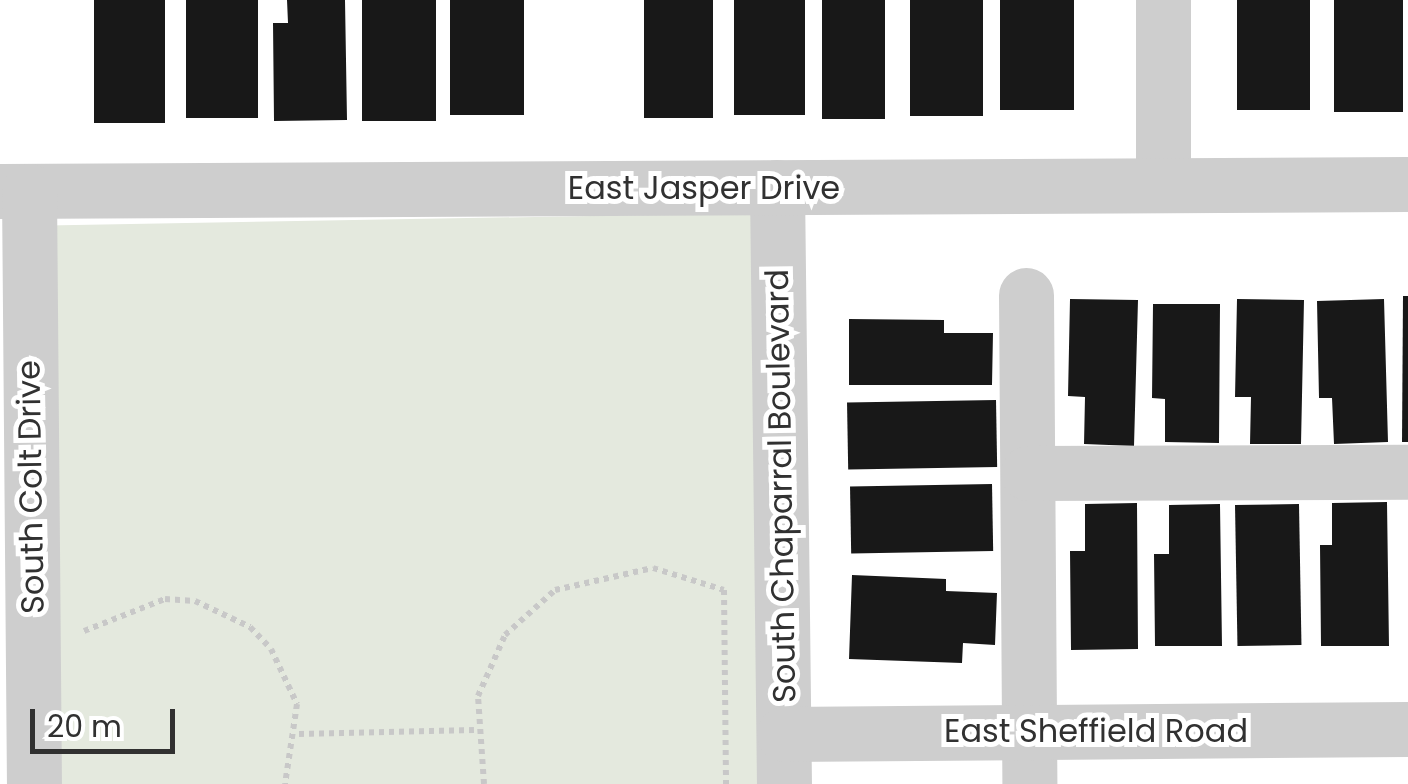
<!DOCTYPE html>
<style>
body{margin:0}
#map{position:relative;width:1408px;height:784px;overflow:hidden;background:#fff;font-family:Poppins,sans-serif}
div>[style]{position:absolute}
.green>*{inset:0;background:#e4e9de;transform-origin:0 0}
.building>*{inset:0;background:#181818;transform-origin:0 0}
.path>*{height:6px;margin-top:-3px;transform-origin:0;background:repeating-linear-gradient(90deg,#c8c8c8 0 5px,transparent 0 10px)}
.minor>*{height:55px;margin:-27.5px;padding:0 27.5px;transform-origin:27.5px;border-radius:27.5px;background:#cecece}
span{translate:-50% -50%;white-space:nowrap;text-align:center;line-height:1.15;-webkit-text-stroke:10px #fff;paint-order:stroke}
.street-label{font-size:32px;color:#313131}
.scale{position:absolute;left:30px;top:709px;width:145px;height:45px;box-sizing:border-box;border:5px solid #313131;border-top:0;padding-left:12px;font-size:30px;line-height:35px;white-space:nowrap;color:#313131;-webkit-text-stroke:8px #fff;paint-order:stroke}
</style>
<div id="map">
<div class="green">
<div style="left:760px;top:213px;width:571px;height:713px;rotate:89deg"></div>
</div>
<div class="building">
<div style="left:94px;top:0;width:71px;height:123px"></div>
<div style="left:186px;top:0;width:72px;height:118px"></div>
<div style="clip-path:polygon(287px 0,345px 0,347px 120px,274px 121px,273px 23px,288px 23px)"></div>
<div style="left:362px;top:0;width:74px;height:121px"></div>
<div style="left:450px;top:0;width:74px;height:115px"></div>
<div style="left:644px;top:0;width:69px;height:118px"></div>
<div style="left:734px;top:0;width:71px;height:115px"></div>
<div style="left:822px;top:0;width:63px;height:119px"></div>
<div style="left:910px;top:0;width:73px;height:116px"></div>
<div style="left:1000px;top:0;width:74px;height:110px"></div>
<div style="left:1237px;top:0;width:73px;height:110px"></div>
<div style="left:1334px;top:0;width:69px;height:112px"></div>
<div style="clip-path:polygon(1403px 296px,1408px 296px,1408px 442px,1402px 442px)"></div>
<div style="clip-path:polygon(1070px 299px,1138px 300px,1134px 446px,1084px 444px,1085px 397px,1068px 396px)"></div>
<div style="clip-path:polygon(1237px 299px,1304px 300px,1301px 444px,1250px 444px,1251px 397px,1235px 397px)"></div>
<div style="clip-path:polygon(1384px 299px,1388px 442px,1334px 444px,1332px 398px,1319px 398px,1317px 301px)"></div>
<div style="clip-path:polygon(1153px 304px,1220px 304px,1219px 443px,1165px 442px,1165px 399px,1152px 398px)"></div>
<div style="clip-path:polygon(849px 319px,944px 320px,944px 333px,993px 333px,992px 385px,849px 385px)"></div>
<div style="left:996px;top:400px;width:67px;height:149px;rotate:89deg"></div>
<div style="left:992px;top:484px;width:67px;height:142px;rotate:89deg"></div>
<div style="clip-path:polygon(1387px 502px,1389px 646px,1321px 646px,1320px 545px,1332px 545px,1332px 503px)"></div>
<div style="clip-path:polygon(1137px 503px,1138px 649px,1071px 650px,1070px 551px,1085px 551px,1085px 504px)"></div>
<div style="clip-path:polygon(1220px 504px,1222px 646px,1155px 646px,1154px 554px,1169px 554px,1169px 505px)"></div>
<div style="left:1299px;top:504px;width:141px;height:64px;rotate:89deg"></div>
<div style="clip-path:polygon(852px 575px,946px 579px,946px 591px,997px 593px,995px 645px,963px 643px,962px 663px,849px 659px)"></div>
</div>
<div class="path">
<div style="left:84px;top:631px;width:87px;rotate:-21.6deg"></div>
<div style="left:165px;top:599px;width:30px;rotate:4deg"></div>
<div style="left:195px;top:601px;width:61px;rotate:25.3deg"></div>
<div style="left:250px;top:627px;width:30px;rotate:46deg"></div>
<div style="left:271px;top:649px;width:61px;rotate:64.7deg"></div>
<div style="left:297px;top:704px;width:81px;rotate:98.5deg"></div>
<div style="left:299px;top:734px;width:175px;rotate:-1.3deg"></div>
<div style="left:484px;top:784px;width:88px;rotate:-93.9deg"></div>
<div style="left:478px;top:696px;width:67px;rotate:-66.1deg"></div>
<div style="left:505px;top:635px;width:67px;rotate:-42deg"></div>
<div style="left:555px;top:590px;width:100px;rotate:-12.7deg"></div>
<div style="left:653px;top:568px;width:74px;rotate:17.2deg"></div>
<div style="left:724px;top:590px;width:194px;rotate:89.4deg"></div>
</div>
<div class="minor">
<div style="left:1163px;top:0;width:184px;rotate:90deg"></div>
<div style="left:777px;top:187px;width:597px;rotate:89.33deg"></div>
<div style="left:0;top:191px;width:1408px;rotate:-0.28deg"></div>
<div style="left:29px;top:191px;width:593px;rotate:89.52deg"></div>
<div style="left:1026px;top:295px;width:489px;rotate:89.6deg"></div>
<div style="left:1028px;top:473px;width:380px;rotate:-0.2deg"></div>
<div style="left:784px;top:734px;width:624px;rotate:-0.46deg"></div>
</div>
<div class="street-label">
<span style="left:704px;top:188px">East Jasper Drive</span>
<span style="left:781px;top:486px;rotate:-91deg">South Chaparral Boulevard</span>
<span style="left:31px;top:487px;rotate:-91deg">South Colt Drive</span>
<span style="left:1096px;top:731px">East Sheffield Road</span>
</div>
<div class="scale">20 m</div>
</div>
